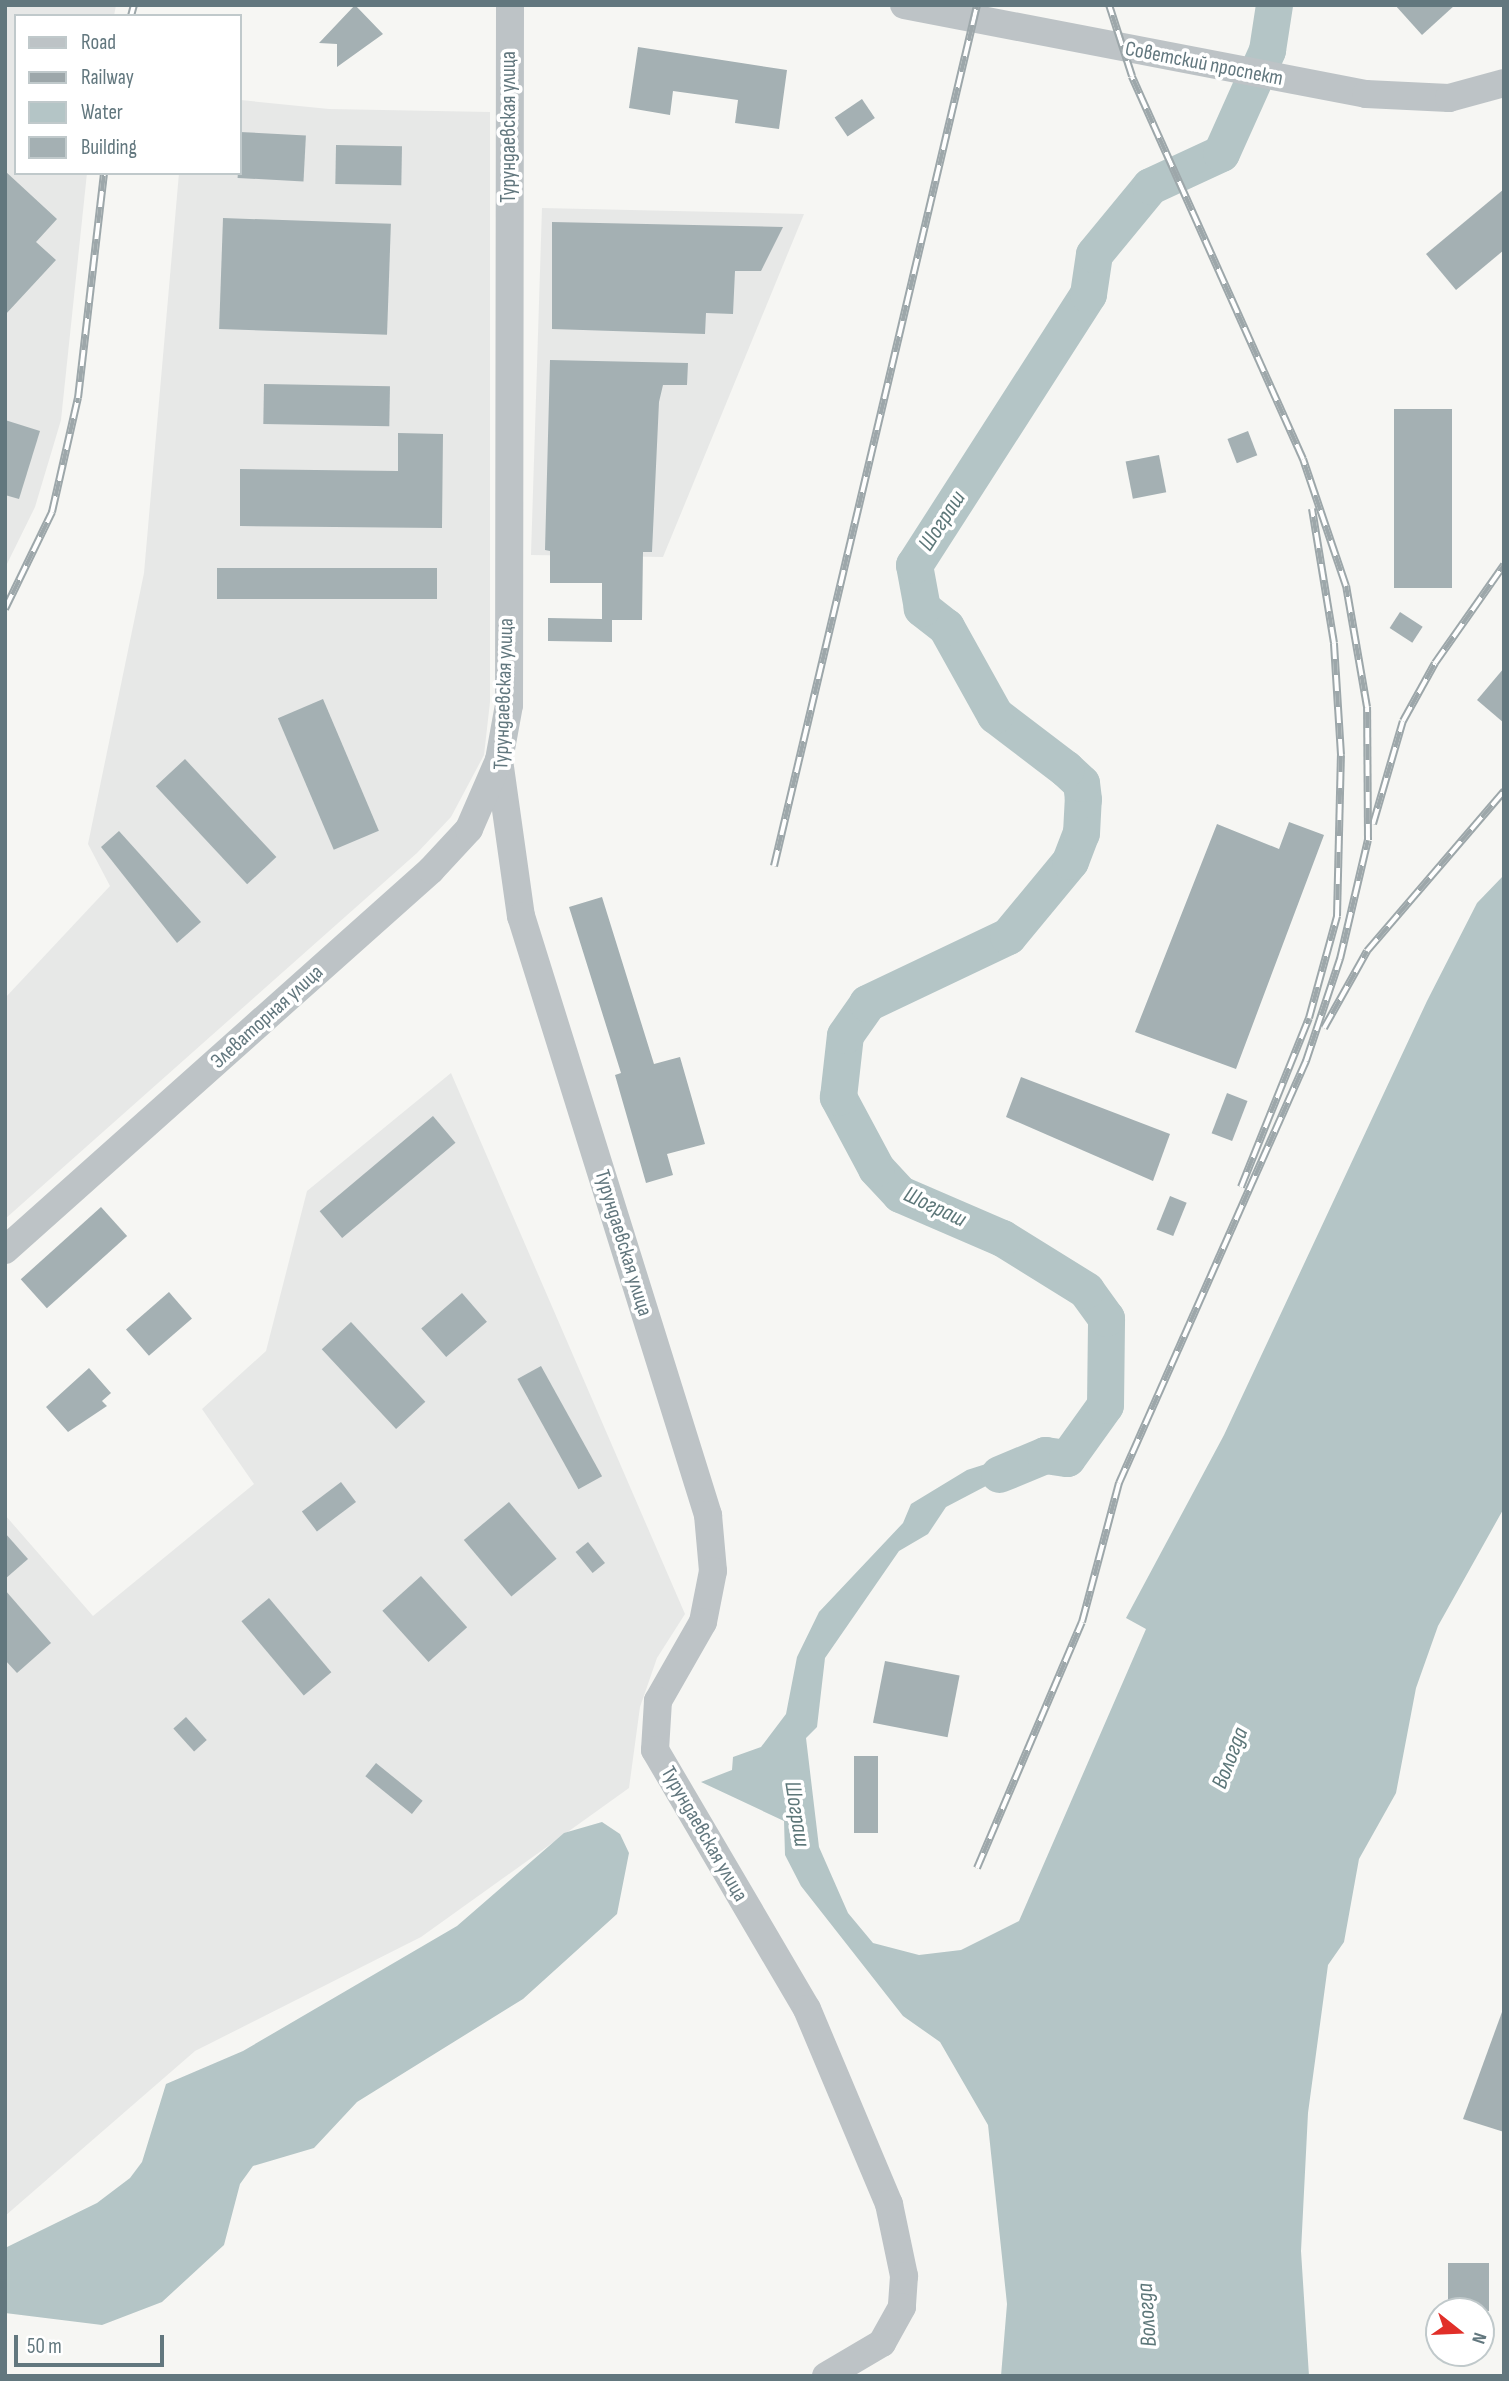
<!DOCTYPE html>
<meta charset="utf-8">
<style>
body{margin:0}
#map{position:relative;width:1509px;height:2381px;overflow:hidden;background:#f6f6f3;font-family:"Sofia Sans Condensed",sans-serif}
div>[style]{position:absolute}
.built>*{inset:0;background:#e7e8e7}
.water>*{inset:0;background:#b4c5c6}
.river>*{height:37px;margin:-18.5px;padding:0 18.5px;transform-origin:18.5px;border-radius:18.5px;background:#b4c5c6}
.building>*{inset:0;background:#a4b0b3;transform-origin:0 0}
.minor>*{height:28px;margin:-14px;padding:0 14px;transform-origin:14px;border-radius:14px;background:#bdc3c6}
.rail>*{height:8px;margin-top:-4px;transform-origin:0;background:repeating-linear-gradient(90deg,#fff 0 16px,#9da7aa 0 32px);box-sizing:border-box;border-block:2px solid #9da7aa}
span{translate:-50% -50%;white-space:nowrap;text-align:center;line-height:1.15;-webkit-text-stroke:7px #fff;paint-order:stroke}
.street-label{font-size:21px;color:#62777e}
.water-label{font-size:23px;color:#5d7779;font-style:italic}
.frame{position:absolute;inset:0;border:7px solid #62777e;pointer-events:none}
.legend{position:absolute;left:14px;top:14px;width:228px;height:161px;box-sizing:border-box;background:#fff;border:2px solid #c0c9cb;margin:0;padding:9px 12px;list-style:none;font-size:21px;color:#62777e}
.legend li{display:flex;align-items:center;gap:14px;height:35px}
.legend b{width:35px;border:2px solid #c0c9cb}
.north{position:absolute;left:1425px;top:2297px;width:70px;height:70px;box-sizing:border-box;background:#fff;border:2px solid #c0c9cb;border-radius:50%;rotate:108deg;font-size:19px;font-weight:700;line-height:28px;text-align:center;color:#62777e}
.north::after{content:'';display:block;margin:auto;width:24px;height:32px;background:#e12f29;clip-path:polygon(50% 0,100% 100%,50% 72%,0 100%)}
.scale{position:absolute;left:14px;top:2335px;width:150px;height:32px;box-sizing:border-box;border:4px solid #62777e;border-top:0;padding-left:9px;font-size:21px;line-height:24px;white-space:nowrap;color:#62777e;-webkit-text-stroke:5px #fff;paint-order:stroke}
</style>
<div id="map">
<div class="built">
<div style="clip-path:polygon(5px 5px,116px 5px,114px 16px,16px 16px,16px 173px,87px 173px,61px 420px,35px 507px,5px 568px)"></div>
<div style="clip-path:polygon(240px 100px,329px 109px,490px 112px,490px 702px,484px 755px,451px 817px,417px 853px,5px 1219px,5px 998px,110px 886px,88px 844px,144px 573px,179px 173px,240px 173px)"></div>
<div style="clip-path:polygon(542px 208px,804px 214px,663px 557px,531px 555px)"></div>
<div style="clip-path:polygon(451px 1073px,685px 1614px,657px 1658px,640px 1707px,629px 1788px,421px 1937px,195px 2051px,5px 2216px,5px 1515px,93px 1616px,254px 1484px,202px 1409px,266px 1351px,307px 1191px)"></div>
</div>
<div class="water">
<div style="clip-path:polygon(1504px 875px,1504px 1508px,1438px 1626px,1416px 1688px,1396px 1793px,1359px 1859px,1344px 1942px,1328px 1965px,1308px 2113px,1301px 2251px,1309px 2376px,1001px 2376px,1007px 2304px,988px 2125px,940px 2042px,903px 2016px,801px 1886px,785px 1855px,784px 1821px,701px 1782px,732px 1770px,733px 1757px,761px 1747px,786px 1714px,797px 1657px,819px 1612px,903px 1523px,911px 1504px,967px 1470px,1014px 1455px,1045px 1455px,946px 1507px,928px 1534px,899px 1551px,825px 1658px,817px 1727px,806px 1738px,819px 1847px,848px 1913px,873px 1943px,919px 1955px,961px 1950px,1019px 1921px,1146px 1629px,1126px 1618px,1224px 1435px,1427px 1001px,1477px 903px)"></div>
<div style="clip-path:polygon(602px 1822px,620px 1834px,629px 1853px,617px 1914px,523px 1999px,357px 2102px,314px 2148px,253px 2166px,240px 2184px,224px 2245px,162px 2302px,102px 2325px,5px 2313px,5px 2248px,97px 2203px,130px 2178px,142px 2162px,166px 2084px,243px 2051px,457px 1926px,564px 1833px)"></div>
</div>
<div class="river">
<div style="left:999px;top:1474px;width:50px;rotate:-22.4deg"></div>
<div style="left:1045px;top:1455px;width:22px;rotate:8deg"></div>
<div style="left:1067px;top:1458px;width:65px;rotate:-54.4deg"></div>
<div style="left:1105px;top:1405px;width:87px;rotate:-89.3deg"></div>
<div style="left:1106px;top:1318px;width:34px;rotate:-126deg"></div>
<div style="left:1086px;top:1290px;width:99px;rotate:-148.2deg"></div>
<div style="left:1002px;top:1238px;width:111px;rotate:-156.7deg"></div>
<div style="left:900px;top:1194px;width:35px;rotate:-133deg"></div>
<div style="left:876px;top:1168px;width:81px;rotate:-118.2deg"></div>
<div style="left:838px;top:1097px;width:62px;rotate:-83.6deg"></div>
<div style="left:845px;top:1035px;width:39px;rotate:-55deg"></div>
<div style="left:867px;top:1003px;width:156px;rotate:-25.4deg"></div>
<div style="left:1008px;top:936px;width:97px;rotate:-50.4deg"></div>
<div style="left:1070px;top:861px;width:30px;rotate:-69deg"></div>
<div style="left:1081px;top:833px;width:34px;rotate:-87deg"></div>
<div style="left:1083px;top:799px;width:16px;rotate:-97deg"></div>
<div style="left:1081px;top:783px;width:21px;rotate:-137deg"></div>
<div style="left:1066px;top:769px;width:89px;rotate:-142.7deg"></div>
<div style="left:995px;top:715px;width:101px;rotate:-119.1deg"></div>
<div style="left:946px;top:627px;width:31px;rotate:-142deg"></div>
<div style="left:922px;top:608px;width:44px;rotate:-100.5deg"></div>
<div style="left:914px;top:565px;width:322px;rotate:-57.3deg"></div>
<div style="left:1088px;top:294px;width:40px;rotate:-81.5deg"></div>
<div style="left:1094px;top:254px;width:88px;rotate:-50.5deg"></div>
<div style="left:1150px;top:186px;width:78px;rotate:-24.9deg"></div>
<div style="left:1221px;top:153px;width:113px;rotate:-65.9deg"></div>
<div style="left:1267px;top:50px;width:46px;rotate:-81.2deg"></div>
</div>
<div class="building">
<div style="clip-path:polygon(355px 5px,383px 34px,337px 67px,337px 44px,319px 43px)"></div>
<div style="clip-path:polygon(1395px 5px,1455px 5px,1422px 35px)"></div>
<div style="clip-path:polygon(638px 47px,787px 70px,779px 129px,735px 123px,738px 100px,673px 91px,670px 115px,629px 108px)"></div>
<div style="left:862px;top:99px;width:23px;height:33px;rotate:56deg"></div>
<div style="left:240px;top:132px;width:66px;height:46px;rotate:3deg"></div>
<div style="left:336px;top:145px;width:66px;height:39px;rotate:1deg"></div>
<div style="clip-path:polygon(5px 171px,57px 219px,36px 242px,56px 260px,5px 315px)"></div>
<div style="clip-path:polygon(1504px 189px,1504px 250px,1456px 290px,1426px 254px)"></div>
<div style="left:223px;top:218px;width:168px;height:111px;rotate:2deg"></div>
<div style="clip-path:polygon(552px 222px,783px 227px,761px 271px,735px 271px,733px 314px,706px 313px,705px 334px,552px 329px)"></div>
<div style="clip-path:polygon(550px 360px,688px 363px,687px 385px,663px 385px,659px 402px,652px 552px,643px 552px,642px 620px,612px 620px,612px 642px,548px 641px,548px 618px,602px 619px,602px 583px,550px 583px,550px 551px,545px 550px)"></div>
<div style="left:264px;top:384px;width:126px;height:40px;rotate:1deg"></div>
<div style="left:1394px;top:409px;width:58px;height:179px"></div>
<div style="clip-path:polygon(5px 420px,40px 431px,19px 499px,5px 495px)"></div>
<div style="left:1248px;top:431px;width:26px;height:22px;rotate:69deg"></div>
<div style="clip-path:polygon(398px 433px,443px 434px,442px 528px,240px 526px,240px 469px,398px 471px)"></div>
<div style="left:1159px;top:455px;width:38px;height:34px;rotate:79deg"></div>
<div style="left:217px;top:568px;width:220px;height:31px"></div>
<div style="left:1400px;top:612px;width:27px;height:19px;rotate:33deg"></div>
<div style="clip-path:polygon(1504px 668px,1504px 723px,1477px 700px)"></div>
<div style="left:323px;top:699px;width:143px;height:49px;rotate:67deg"></div>
<div style="left:185px;top:759px;width:134px;height:40px;rotate:47deg"></div>
<div style="clip-path:polygon(1289px 822px,1324px 835px,1236px 1069px,1135px 1032px,1217px 824px,1279px 849px)"></div>
<div style="clip-path:polygon(119px 831px,201px 922px,177px 943px,101px 847px)"></div>
<div style="clip-path:polygon(602px 897px,654px 1064px,680px 1057px,705px 1144px,667px 1154px,673px 1175px,646px 1183px,615px 1075px,621px 1073px,569px 907px)"></div>
<div style="clip-path:polygon(1021px 1077px,1170px 1134px,1153px 1181px,1006px 1117px)"></div>
<div style="left:1227px;top:1093px;width:22px;height:43px;rotate:21deg"></div>
<div style="left:433px;top:1116px;width:35px;height:148px;rotate:50deg"></div>
<div style="left:1170px;top:1196px;width:18px;height:36px;rotate:22deg"></div>
<div style="left:101px;top:1207px;width:39px;height:108px;rotate:48deg"></div>
<div style="left:169px;top:1292px;width:35px;height:57px;rotate:49deg"></div>
<div style="left:462px;top:1293px;width:38px;height:54px;rotate:49deg"></div>
<div style="left:351px;top:1322px;width:109px;height:40px;rotate:47deg"></div>
<div style="left:541px;top:1366px;width:126px;height:27px;rotate:61deg"></div>
<div style="clip-path:polygon(89px 1368px,111px 1393px,102px 1401px,107px 1406px,68px 1432px,46px 1407px)"></div>
<div style="left:341px;top:1482px;width:25px;height:49px;rotate:53deg"></div>
<div style="left:509px;top:1502px;width:74px;height:59px;rotate:50deg"></div>
<div style="clip-path:polygon(5px 1533px,28px 1559px,5px 1579px)"></div>
<div style="left:588px;top:1542px;width:27px;height:16px;rotate:51deg"></div>
<div style="left:421px;top:1576px;width:69px;height:52px;rotate:48deg"></div>
<div style="clip-path:polygon(5px 1590px,51px 1643px,17px 1673px,5px 1660px)"></div>
<div style="left:269px;top:1598px;width:97px;height:36px;rotate:50deg"></div>
<div style="left:885px;top:1661px;width:76px;height:63px;rotate:11deg"></div>
<div style="left:186px;top:1717px;width:31px;height:17px;rotate:48deg"></div>
<div style="left:854px;top:1756px;width:24px;height:77px"></div>
<div style="left:376px;top:1763px;width:60px;height:17px;rotate:39deg"></div>
<div style="clip-path:polygon(1502px 2012px,1504px 2012px,1504px 2132px,1463px 2119px)"></div>
<div style="left:1448px;top:2263px;width:41px;height:48px"></div>
</div>
<div class="minor">
<div style="left:510px;top:5px;width:700px;rotate:90.08deg"></div>
<div style="left:509px;top:705px;width:56px;rotate:100.3deg"></div>
<div style="left:499px;top:760px;width:158px;rotate:82deg"></div>
<div style="left:521px;top:916px;width:628px;rotate:72.66deg"></div>
<div style="left:708px;top:1515px;width:56px;rotate:84.9deg"></div>
<div style="left:713px;top:1571px;width:52px;rotate:101.1deg"></div>
<div style="left:703px;top:1622px;width:91px;rotate:119.7deg"></div>
<div style="left:658px;top:1701px;width:49px;rotate:93.5deg"></div>
<div style="left:655px;top:1750px;width:300px;rotate:59.6deg"></div>
<div style="left:807px;top:2009px;width:212px;rotate:67.2deg"></div>
<div style="left:889px;top:2204px;width:74px;rotate:78.2deg"></div>
<div style="left:904px;top:2276px;width:31px;rotate:94deg"></div>
<div style="left:902px;top:2307px;width:41px;rotate:119.1deg"></div>
<div style="left:882px;top:2343px;width:65px;rotate:149.5deg"></div>
<div style="left:904px;top:5px;width:470px;rotate:10.9deg"></div>
<div style="left:1366px;top:94px;width:83px;rotate:2.8deg"></div>
<div style="left:1449px;top:98px;width:57px;rotate:-15.3deg"></div>
<div style="left:5px;top:1250px;width:571px;rotate:-41.73deg"></div>
<div style="left:431px;top:870px;width:56px;rotate:-47.2deg"></div>
<div style="left:469px;top:829px;width:75px;rotate:-66.5deg"></div>
</div>
<div class="rail">
<div style="left:131px;top:16px;width:11px;rotate:-75deg"></div>
<div style="left:5px;top:609px;width:108px;rotate:-64.1deg"></div>
<div style="left:52px;top:512px;width:117px;rotate:-77.2deg"></div>
<div style="left:78px;top:398px;width:226px;rotate:-83.4deg"></div>
<div style="left:1373px;top:824px;width:107px;rotate:-73.8deg"></div>
<div style="left:1403px;top:721px;width:66px;rotate:-61.1deg"></div>
<div style="left:1435px;top:663px;width:120px;rotate:-54.9deg"></div>
<div style="left:774px;top:866px;width:885px;rotate:-76.73deg"></div>
<div style="left:1324px;top:1028px;width:88px;rotate:-60.8deg"></div>
<div style="left:1367px;top:951px;width:211px;rotate:-49.4deg"></div>
<div style="left:1241px;top:1187px;width:182px;rotate:-68.1deg"></div>
<div style="left:1309px;top:1018px;width:106px;rotate:-74.6deg"></div>
<div style="left:1337px;top:916px;width:161px;rotate:-88.6deg"></div>
<div style="left:1341px;top:755px;width:112px;rotate:-93.6deg"></div>
<div style="left:1334px;top:643px;width:136px;rotate:-99.3deg"></div>
<div style="left:977px;top:1868px;width:267px;rotate:-66.9deg"></div>
<div style="left:1082px;top:1622px;width:144px;rotate:-75.1deg"></div>
<div style="left:1119px;top:1483px;width:462px;rotate:-66.1deg"></div>
<div style="left:1306px;top:1061px;width:108px;rotate:-71.6deg"></div>
<div style="left:1340px;top:959px;width:122px;rotate:-76.8deg"></div>
<div style="left:1368px;top:840px;width:133px;rotate:-90.4deg"></div>
<div style="left:1367px;top:707px;width:123px;rotate:-99.8deg"></div>
<div style="left:1346px;top:586px;width:134px;rotate:-108.7deg"></div>
<div style="left:1303px;top:459px;width:419px;rotate:-114.1deg"></div>
<div style="left:1132px;top:76px;width:75px;rotate:-107.9deg"></div>
</div>
<div class="street-label">
<span style="left:1204px;top:64px;rotate:11deg">Советский проспект</span>
<span style="left:509px;top:127px;rotate:-90deg">Турундаевская улица</span>
<span style="left:504px;top:694px;rotate:-88deg">Турундаевская улица</span>
<span style="left:267px;top:1017px;rotate:-42deg">Элеваторная улица</span>
<span style="left:623px;top:1243px;rotate:73deg">Турундаевская улица</span>
<span style="left:704px;top:1834px;rotate:60deg">Турундаевская улица</span>
</div>
<div class="water-label">
<span style="left:942px;top:521px;rotate:-57deg">Шограш</span>
<span style="left:935px;top:1207px;rotate:25deg">Шограш</span>
<span style="left:1230px;top:1758px;rotate:-69deg">Вологда</span>
<span style="left:797px;top:1814px;rotate:81deg">Шограш</span>
<span style="left:1147px;top:2315px;rotate:-94deg">Вологда</span>
</div>
<div class="frame"></div>
<ul class="legend">
<li><b style="height:9px;background:#bdc3c6"></b>Road</li>
<li><b style="height:9px;background:#9da7aa"></b>Railway</li>
<li><b style="height:19px;background:#b4c5c6"></b>Water</li>
<li><b style="height:19px;background:#a4b0b3"></b>Building</li>
</ul>
<div class="north">N</div>
<div class="scale">50 m</div>
</div>
